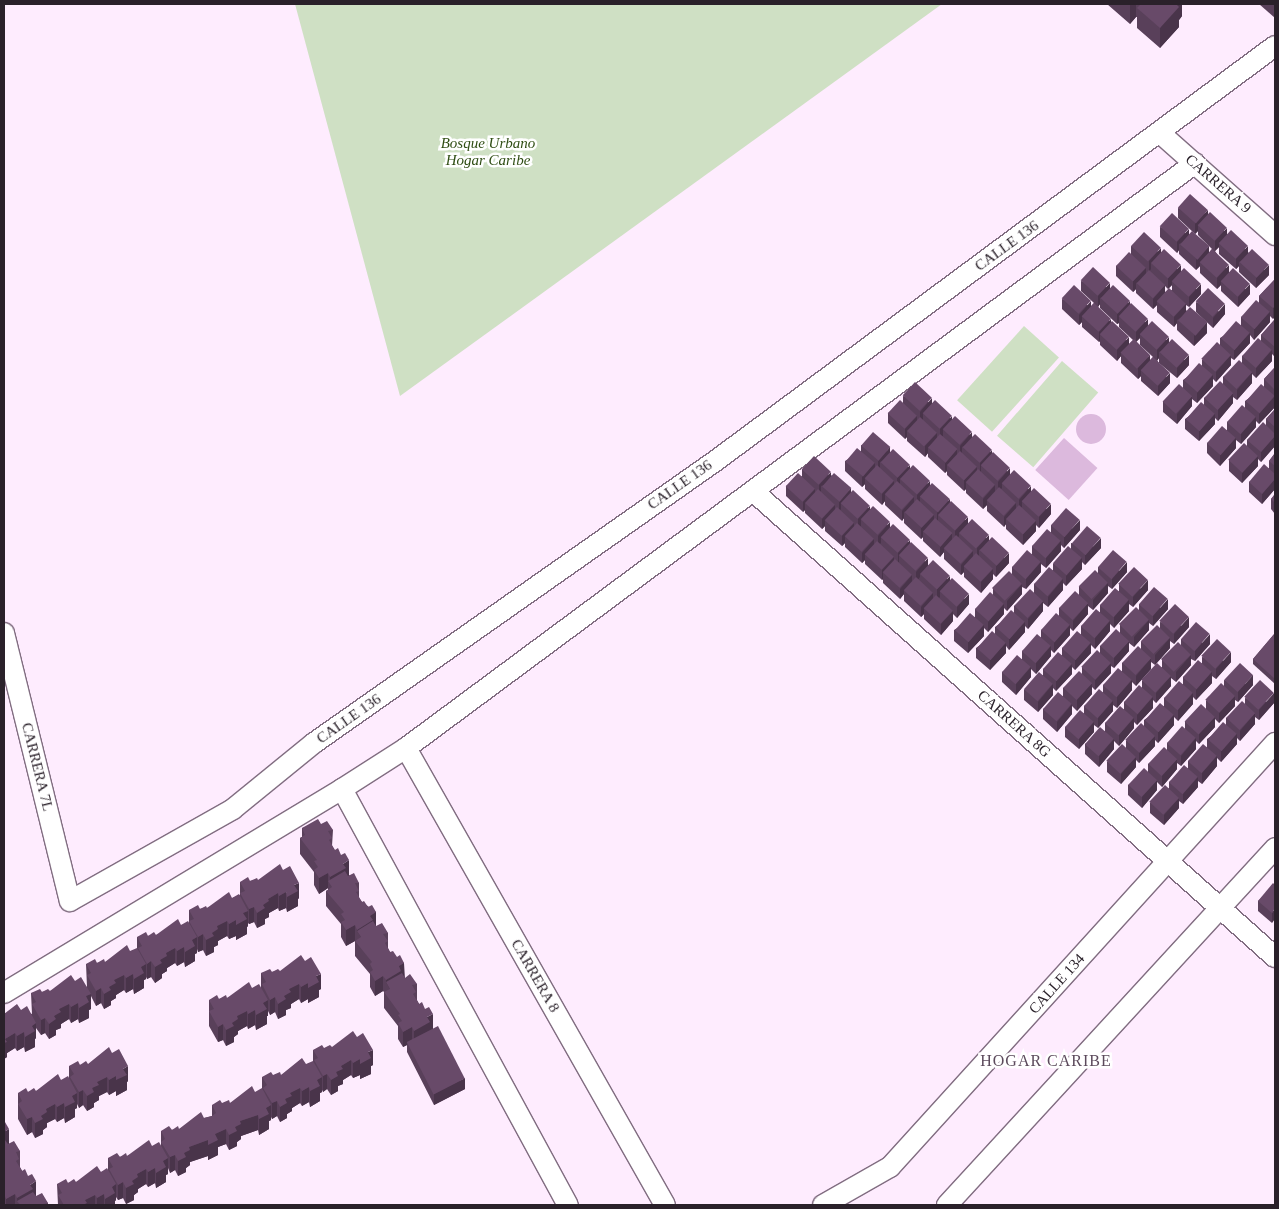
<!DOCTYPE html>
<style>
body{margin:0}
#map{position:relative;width:1279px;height:1209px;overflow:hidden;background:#feecfe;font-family:"Times New Roman",serif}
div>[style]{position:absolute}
.green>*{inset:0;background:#cfe0c4;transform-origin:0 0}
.water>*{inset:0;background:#dcb9dd;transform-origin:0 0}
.round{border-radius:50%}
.roads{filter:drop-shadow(1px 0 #816d81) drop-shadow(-1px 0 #816d81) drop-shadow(0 1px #816d81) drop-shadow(0 -1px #816d81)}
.minor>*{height:20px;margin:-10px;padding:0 10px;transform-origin:10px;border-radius:10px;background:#fff}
.wall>*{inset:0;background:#59405a}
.shaded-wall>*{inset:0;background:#49344a}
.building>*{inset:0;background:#684a69;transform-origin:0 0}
span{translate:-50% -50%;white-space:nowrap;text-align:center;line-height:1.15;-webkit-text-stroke:5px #fff;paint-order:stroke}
.park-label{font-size:15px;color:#2f4d13;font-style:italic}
.street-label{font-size:15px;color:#2a212a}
.neighbourhood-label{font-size:16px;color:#5c4a5c;letter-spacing:1px}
.frame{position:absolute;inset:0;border:5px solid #2a212a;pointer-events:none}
</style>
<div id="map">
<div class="green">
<div style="clip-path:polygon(295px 4px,942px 4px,400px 396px)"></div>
<div style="left:1024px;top:326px;width:47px;height:100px;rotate:42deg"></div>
<div style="left:1062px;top:361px;width:48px;height:99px;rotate:41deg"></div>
</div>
<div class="water">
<div class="round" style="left:1076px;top:414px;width:30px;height:30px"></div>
<div style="left:1064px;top:438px;width:45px;height:43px;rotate:42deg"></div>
</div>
<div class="roads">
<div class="minor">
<div style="left:1160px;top:133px;width:154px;rotate:41.6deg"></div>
<div style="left:753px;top:491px;width:700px;rotate:41.76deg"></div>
<div style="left:4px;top:633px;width:276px;rotate:76.2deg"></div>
<div style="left:70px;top:901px;width:187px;rotate:-29.4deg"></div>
<div style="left:233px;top:809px;width:104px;rotate:-39.2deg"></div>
<div style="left:314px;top:743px;width:494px;rotate:-35.1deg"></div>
<div style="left:718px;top:459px;width:693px;rotate:-36.56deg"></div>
<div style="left:406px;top:748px;width:525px;rotate:60.46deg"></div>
<div style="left:342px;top:789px;width:473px;rotate:61.5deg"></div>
<div style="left:4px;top:993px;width:395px;rotate:-31.1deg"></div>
<div style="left:342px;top:789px;width:76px;rotate:-32.6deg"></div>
<div style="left:406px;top:748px;width:982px;rotate:-36.55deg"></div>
<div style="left:823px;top:1205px;width:77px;rotate:-29.6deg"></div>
<div style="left:890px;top:1167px;width:573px;rotate:-47.76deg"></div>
<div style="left:947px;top:1205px;width:485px;rotate:-47.4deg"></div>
</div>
</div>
<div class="wall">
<div style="clip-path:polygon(1107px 4px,1182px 4px,1182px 16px,1179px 20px,1179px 27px,1160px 48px,1137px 28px,1137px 17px,1136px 17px,1130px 24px)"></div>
<div style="clip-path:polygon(1259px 4px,1275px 4px,1275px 18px)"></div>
<div style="clip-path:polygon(1178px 208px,1208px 214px,1227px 234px,1248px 252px,1269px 275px,1256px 288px,1239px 272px,1239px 266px,1236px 269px,1219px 254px,1219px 247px,1215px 251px,1229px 272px,1250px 294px,1238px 307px,1221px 291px,1221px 285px,1217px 289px,1200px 273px,1200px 266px,1196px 270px,1179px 254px,1179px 250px,1177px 253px,1160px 237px,1160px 227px,1189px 234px,1209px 253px,1212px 249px,1198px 235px,1198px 231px,1195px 234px,1178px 218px)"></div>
<div style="clip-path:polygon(evenodd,1131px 246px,1161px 252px,1201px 294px,1189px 307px,1186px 305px,1186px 310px,1207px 333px,1194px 346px,1177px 330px,1177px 323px,1174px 327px,1157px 312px,1157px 305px,1153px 309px,1136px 293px,1136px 289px,1133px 292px,1116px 276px,1116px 266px,1131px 255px,1131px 246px,1172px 285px,1172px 290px,1165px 292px,1165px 286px,1168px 289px,1172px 285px)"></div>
<div style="clip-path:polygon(1275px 279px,1275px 316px,1273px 319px,1270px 316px,1270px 322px,1254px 340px,1250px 335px,1250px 343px,1234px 360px,1231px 358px,1231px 365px,1216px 382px,1213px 379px,1213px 386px,1197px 403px,1192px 399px,1192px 406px,1177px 424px,1163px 412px,1163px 402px,1183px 388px,1183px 380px,1202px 366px,1202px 360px,1220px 345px,1220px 338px,1241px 325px,1241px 317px,1259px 303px,1259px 296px)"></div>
<div style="clip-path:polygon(evenodd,1081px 281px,1110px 288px,1130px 304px,1148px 326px,1169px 342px,1189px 365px,1177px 378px,1159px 363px,1159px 358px,1157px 360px,1170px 383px,1158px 396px,1141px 381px,1141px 376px,1138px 379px,1121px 363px,1121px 356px,1117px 361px,1100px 345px,1100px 341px,1099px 342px,1082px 327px,1082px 322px,1079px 325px,1062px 309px,1062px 299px,1091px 306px,1094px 303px,1081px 291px,1081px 281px,1100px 304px,1100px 308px,1117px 324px,1119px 323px,1119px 327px,1133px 340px,1129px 344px,1098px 307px,1100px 304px,1081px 281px,1140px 338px,1140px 345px,1153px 357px,1150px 360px,1136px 342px,1140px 338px)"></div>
<div style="clip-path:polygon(1196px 302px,1225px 314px,1213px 328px,1196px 312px)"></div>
<div style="clip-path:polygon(1275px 319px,1275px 357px,1272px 354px,1272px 361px,1256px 378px,1252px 374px,1252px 383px,1237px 400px,1233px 397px,1233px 403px,1218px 421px,1215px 418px,1215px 424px,1199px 441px,1185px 429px,1185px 419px,1204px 405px,1204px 398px,1223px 384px,1223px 377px,1242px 363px,1242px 356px,1261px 341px,1261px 335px)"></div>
<div style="clip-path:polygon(1275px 367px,1275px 407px,1259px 424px,1256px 421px,1256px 427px,1241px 444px,1236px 440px,1236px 448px,1220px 466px,1207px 453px,1207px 443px,1227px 430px,1227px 422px,1245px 408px,1245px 401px,1264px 387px,1264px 379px)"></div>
<div style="clip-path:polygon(903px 396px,932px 403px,992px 453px,1010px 475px,1031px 491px,1051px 514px,1039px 528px,1036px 525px,1036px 531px,1023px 545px,1006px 529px,1006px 524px,1004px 527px,987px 511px,987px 505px,983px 509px,966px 493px,966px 489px,964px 491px,947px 475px,947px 471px,945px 473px,928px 457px,928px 453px,925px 457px,907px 441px,907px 437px,905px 439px,888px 423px,888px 413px,903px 403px)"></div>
<div style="clip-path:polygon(1275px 409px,1275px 446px,1261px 462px,1258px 459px,1258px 466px,1242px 483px,1229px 471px,1229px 460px,1247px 446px,1247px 440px,1266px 425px,1266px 419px)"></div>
<div style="clip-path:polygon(861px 445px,890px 452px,950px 502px,968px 524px,989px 540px,1009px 563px,996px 577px,993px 574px,993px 579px,981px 593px,964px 577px,964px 572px,961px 575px,944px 559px,944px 552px,940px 557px,923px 541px,923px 537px,921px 539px,904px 523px,904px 518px,902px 521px,885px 505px,885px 501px,882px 505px,865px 489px,865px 484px,862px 487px,845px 471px,845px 461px,861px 451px)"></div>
<div style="clip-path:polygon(1275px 453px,1275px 489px,1262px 504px,1249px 492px,1249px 482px,1269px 468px,1269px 461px)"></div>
<div style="clip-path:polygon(802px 469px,831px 475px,851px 493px,910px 544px,928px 565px,950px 581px,969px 604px,957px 618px,953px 614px,953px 621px,941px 635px,924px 619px,924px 614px,921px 617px,904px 601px,904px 594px,900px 599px,883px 583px,883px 579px,882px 580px,865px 564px,865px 560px,862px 563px,845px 547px,845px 543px,842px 546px,825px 531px,825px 526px,822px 529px,805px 513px,805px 510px,803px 512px,786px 496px,786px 486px,802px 476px)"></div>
<div style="clip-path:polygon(1275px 494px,1275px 514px,1271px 509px,1271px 499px)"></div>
<div style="clip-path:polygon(1051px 525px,1080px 530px,1064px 548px,1061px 545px,1061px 551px,1046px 568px,1041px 564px,1041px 572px,1026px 589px,1022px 587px,1022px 594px,1007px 611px,1004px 608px,1004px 614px,988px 632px,984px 628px,984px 636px,968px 653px,954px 641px,954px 630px,975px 617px,975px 609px,993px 595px,993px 589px,1012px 574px,1012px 567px,1032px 554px,1032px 546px,1051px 532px)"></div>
<div style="clip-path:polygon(1071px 543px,1101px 548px,1085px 565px,1082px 562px,1082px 569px,1066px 586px,1063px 583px,1063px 590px,1048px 607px,1043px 603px,1043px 611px,1028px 629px,1025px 626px,1025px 632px,1009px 650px,1006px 646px,1006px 653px,990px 670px,976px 658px,976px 648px,995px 634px,995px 627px,1014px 613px,1014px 606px,1034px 593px,1034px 584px,1053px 570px,1053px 564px,1071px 549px)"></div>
<div style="clip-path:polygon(1098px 567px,1127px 572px,1112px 589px,1108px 586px,1108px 593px,1093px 610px,1088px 606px,1088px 614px,1073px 631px,1070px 628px,1070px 635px,1054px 653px,1051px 650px,1051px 656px,1036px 674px,1031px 669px,1031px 677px,1016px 695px,1002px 682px,1002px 672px,1022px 659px,1022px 651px,1041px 637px,1041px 630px,1059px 616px,1059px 608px,1079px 596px,1079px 587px,1098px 573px)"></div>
<div style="clip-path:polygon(1119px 584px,1148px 590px,1133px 607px,1129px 604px,1129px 611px,1114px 628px,1110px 624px,1110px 631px,1095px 649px,1091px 645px,1091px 653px,1075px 670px,1072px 667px,1072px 674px,1056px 691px,1053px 688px,1053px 695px,1038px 712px,1024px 700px,1024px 690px,1043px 675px,1043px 669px,1062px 655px,1062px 648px,1081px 634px,1081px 626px,1100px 612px,1100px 605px,1119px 591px)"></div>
<div style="clip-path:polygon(1139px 604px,1168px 609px,1153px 626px,1149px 623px,1149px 630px,1134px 647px,1129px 643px,1129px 651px,1114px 668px,1111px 666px,1111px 673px,1095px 690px,1092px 687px,1092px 694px,1077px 711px,1072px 706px,1072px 714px,1057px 732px,1043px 719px,1043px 709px,1063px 696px,1063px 688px,1082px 674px,1082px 667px,1100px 653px,1100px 646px,1120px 633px,1120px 625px,1139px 610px)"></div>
<div style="clip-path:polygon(1160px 622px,1189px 627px,1174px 644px,1170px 641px,1170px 648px,1155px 665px,1151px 662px,1151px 669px,1136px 686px,1132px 682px,1132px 690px,1117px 708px,1113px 705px,1113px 711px,1098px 728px,1094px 725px,1094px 732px,1079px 749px,1065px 737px,1065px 727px,1084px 713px,1084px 706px,1103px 692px,1103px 685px,1122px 671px,1122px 663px,1141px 649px,1141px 642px,1160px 628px)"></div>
<div style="clip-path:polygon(1275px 633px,1275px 684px,1253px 664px,1253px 659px)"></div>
<div style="clip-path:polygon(1181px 639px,1210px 644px,1195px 661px,1191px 659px,1191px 665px,1176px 682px,1171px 678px,1171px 686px,1156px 703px,1153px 700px,1153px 708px,1137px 725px,1134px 722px,1134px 728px,1119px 746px,1114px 741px,1114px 749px,1099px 767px,1085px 754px,1085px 744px,1105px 731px,1105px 723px,1124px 709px,1124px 702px,1142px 688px,1142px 681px,1162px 667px,1162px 660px,1181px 645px)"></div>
<div style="clip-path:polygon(1202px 657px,1231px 662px,1216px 679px,1212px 676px,1212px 683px,1196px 700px,1193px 697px,1193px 704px,1178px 721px,1174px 717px,1174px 725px,1158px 743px,1155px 740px,1155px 746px,1139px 763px,1136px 760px,1136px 767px,1121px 784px,1107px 772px,1107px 762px,1126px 748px,1126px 741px,1144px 727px,1144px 720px,1164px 706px,1164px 698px,1183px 684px,1183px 677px,1202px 663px)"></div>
<div style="clip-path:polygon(1224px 680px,1253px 685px,1238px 702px,1235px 700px,1235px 706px,1219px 723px,1215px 719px,1215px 727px,1199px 744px,1196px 741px,1196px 749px,1181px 766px,1177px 763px,1177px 769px,1162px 787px,1157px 782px,1157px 790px,1142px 808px,1128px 795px,1128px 785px,1148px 772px,1148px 764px,1167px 750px,1167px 743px,1185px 729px,1185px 722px,1206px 709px,1206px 701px,1224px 686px)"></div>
<div style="clip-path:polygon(1245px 698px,1274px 703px,1259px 720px,1255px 717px,1255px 724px,1240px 741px,1237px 738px,1237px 744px,1221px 762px,1217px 758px,1217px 766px,1202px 784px,1198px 781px,1198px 787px,1183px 804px,1179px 801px,1179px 808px,1164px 825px,1150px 813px,1150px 803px,1169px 788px,1169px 782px,1188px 768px,1188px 761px,1207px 747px,1207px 739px,1226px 725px,1226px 718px,1245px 704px)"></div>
<div style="clip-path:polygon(321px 824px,333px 830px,332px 846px,349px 875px,359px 883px,359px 898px,362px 902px,376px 912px,376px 926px,388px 933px,388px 948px,390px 952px,404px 963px,405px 978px,417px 984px,417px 1000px,465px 1089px,434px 1105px,407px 1052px,407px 1045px,403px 1047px,398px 1039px,398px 1026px,384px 1008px,384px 992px,383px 991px,375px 996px,370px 987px,370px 974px,355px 956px,355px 941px,346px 946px,341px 937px,341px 924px,326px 906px,326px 891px,328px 890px,328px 888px,319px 894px,314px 885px,314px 872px,300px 854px,300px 838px,302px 837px,302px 828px)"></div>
<div style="clip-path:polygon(258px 880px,299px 898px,298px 899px,298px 906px,287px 912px,286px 908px,279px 911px,278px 908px,269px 913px,269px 917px,265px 919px,265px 924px,257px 928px,254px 922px,249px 924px,248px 923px,248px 926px,247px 927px,247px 934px,236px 940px,236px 936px,229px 939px,227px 936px,218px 941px,218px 945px,214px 947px,214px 952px,206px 956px,203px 950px,198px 952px,197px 949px,197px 953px,195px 954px,195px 961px,185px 967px,184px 962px,177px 966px,175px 963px,167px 968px,167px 971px,162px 974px,162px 978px,155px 983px,151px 977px,147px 979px,146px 977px,146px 979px,144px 980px,144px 988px,134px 994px,133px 989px,126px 993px,124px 990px,116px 995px,116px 998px,111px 1001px,111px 1005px,104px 1009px,101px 1003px,96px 1006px,91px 996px,91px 1009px,89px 1010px,89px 1018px,79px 1023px,78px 1019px,71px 1023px,69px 1019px,61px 1024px,61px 1028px,56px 1030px,56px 1035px,49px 1039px,45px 1033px,41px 1035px,36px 1028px,36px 1038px,35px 1039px,35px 1047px,25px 1052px,24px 1047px,17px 1051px,15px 1048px,7px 1053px,7px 1057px,4px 1059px,4px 1014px,21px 1010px,32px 1014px,31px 993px,50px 991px,75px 981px,87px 987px,86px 964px,105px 962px,137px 949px,137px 937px,156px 935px,181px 925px,189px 924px,189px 910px,207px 908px,240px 895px,240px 882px)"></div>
<div style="clip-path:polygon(1275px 885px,1272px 923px,1258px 911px,1258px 901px)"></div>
<div style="clip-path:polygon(280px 971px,321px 989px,319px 990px,319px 997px,308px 1003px,308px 999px,301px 1003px,299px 999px,291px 1004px,291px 1008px,286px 1010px,286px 1015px,278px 1019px,275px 1012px,270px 1015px,268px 1011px,268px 1016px,267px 1016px,267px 1024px,256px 1030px,255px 1025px,248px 1029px,247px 1026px,238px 1031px,238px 1034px,234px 1037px,234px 1042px,226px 1046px,223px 1040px,218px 1042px,209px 1026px,209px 1000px,227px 998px,252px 988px,261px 988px,261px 973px)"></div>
<div style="clip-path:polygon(332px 1047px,373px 1065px,371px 1066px,371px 1074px,360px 1079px,360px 1075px,353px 1078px,351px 1075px,343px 1080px,343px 1084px,338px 1086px,338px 1091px,331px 1095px,327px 1089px,323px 1092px,322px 1090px,322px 1092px,320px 1093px,320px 1101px,310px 1107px,309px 1102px,302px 1106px,300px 1103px,292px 1108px,292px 1111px,287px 1114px,287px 1118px,280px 1122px,277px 1116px,272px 1119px,271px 1117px,271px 1120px,269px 1121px,269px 1129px,259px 1135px,258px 1130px,241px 1136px,241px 1139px,237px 1142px,237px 1146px,229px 1150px,226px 1144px,218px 1147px,218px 1155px,208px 1160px,208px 1156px,190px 1162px,190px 1165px,186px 1168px,186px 1172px,178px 1176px,175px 1170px,170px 1173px,168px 1168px,168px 1174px,166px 1175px,166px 1182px,156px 1188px,155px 1183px,148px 1187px,146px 1184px,138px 1189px,138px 1192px,134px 1195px,134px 1200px,126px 1204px,123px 1198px,118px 1200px,116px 1197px,116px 1200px,115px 1201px,115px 1205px,58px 1205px,57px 1184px,76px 1182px,101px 1172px,108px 1170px,108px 1158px,127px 1156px,152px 1146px,161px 1146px,161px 1131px,179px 1129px,204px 1118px,212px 1116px,212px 1105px,230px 1103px,262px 1090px,262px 1077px,281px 1075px,313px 1062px,313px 1050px)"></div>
<div style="clip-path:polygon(88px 1064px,128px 1081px,127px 1082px,127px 1090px,116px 1096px,116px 1091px,109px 1095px,107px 1092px,99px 1096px,99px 1100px,94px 1103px,94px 1107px,87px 1111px,83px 1105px,79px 1108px,77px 1104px,77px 1108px,75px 1109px,75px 1117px,65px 1123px,64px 1118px,57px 1122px,55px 1119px,47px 1123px,47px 1127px,43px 1130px,43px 1134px,35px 1138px,32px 1132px,27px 1135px,18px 1119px,18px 1093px,36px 1091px,61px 1080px,69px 1079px,69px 1066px)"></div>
<div style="clip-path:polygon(4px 1122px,9px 1144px,20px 1151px,20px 1167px,36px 1196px,48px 1203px,48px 1205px,4px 1205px)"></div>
</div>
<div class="shaded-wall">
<div style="clip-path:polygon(1130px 4px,1136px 4px,1136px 17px,1130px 24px)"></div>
<div style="clip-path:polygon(1176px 4px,1182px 4px,1182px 16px,1179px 20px,1179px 27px,1160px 48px,1160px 28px)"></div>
<div style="clip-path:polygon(1208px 210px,1208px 220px,1198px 225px,1198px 231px,1195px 234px,1195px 223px)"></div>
<div style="clip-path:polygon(1227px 228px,1227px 238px,1219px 243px,1219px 247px,1215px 251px,1215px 241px)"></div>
<div style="clip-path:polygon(1189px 229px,1189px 239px,1179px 244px,1179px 250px,1177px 253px,1177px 242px)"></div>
<div style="clip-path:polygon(1209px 246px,1209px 256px,1200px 262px,1200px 266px,1196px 270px,1196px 260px)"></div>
<div style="clip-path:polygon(1248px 246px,1248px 256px,1239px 262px,1239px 266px,1236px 269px,1236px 259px)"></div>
<div style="clip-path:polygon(1161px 248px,1161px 258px,1151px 263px,1151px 269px,1149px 272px,1149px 261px)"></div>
<div style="clip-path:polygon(1181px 265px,1181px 275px,1172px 282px,1172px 285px,1168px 289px,1168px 278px)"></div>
<div style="clip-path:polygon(1229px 265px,1229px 275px,1221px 281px,1221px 285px,1217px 289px,1217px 278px)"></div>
<div style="clip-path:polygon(1269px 265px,1269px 275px,1256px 288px,1256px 278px)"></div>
<div style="clip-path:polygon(1146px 268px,1146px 278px,1136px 283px,1136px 289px,1133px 292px,1133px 281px)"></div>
<div style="clip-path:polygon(1110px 283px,1110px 293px,1100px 298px,1100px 304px,1098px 307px,1098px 296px)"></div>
<div style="clip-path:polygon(1201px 284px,1201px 294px,1189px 307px,1189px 297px)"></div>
<div style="clip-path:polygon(1250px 284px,1250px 294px,1238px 307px,1238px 297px)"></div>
<div style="clip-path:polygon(1165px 285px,1165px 295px,1157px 301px,1157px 305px,1153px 309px,1153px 299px)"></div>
<div style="clip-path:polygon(1091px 301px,1091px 312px,1082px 316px,1082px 322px,1079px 325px,1079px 315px)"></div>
<div style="clip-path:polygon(1130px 301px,1130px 311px,1119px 317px,1119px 323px,1117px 324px,1117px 314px)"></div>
<div style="clip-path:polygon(1186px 304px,1186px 314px,1177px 320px,1177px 323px,1174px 327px,1174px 317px)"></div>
<div style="clip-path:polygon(1225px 304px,1225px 314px,1213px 328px,1213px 318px)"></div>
<div style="clip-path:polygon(1275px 306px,1275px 316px,1273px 319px,1273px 308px)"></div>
<div style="clip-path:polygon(1270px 312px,1270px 322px,1254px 340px,1254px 329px)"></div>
<div style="clip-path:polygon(1111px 319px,1111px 329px,1100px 335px,1100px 341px,1099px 342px,1099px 332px)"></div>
<div style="clip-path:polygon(1148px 319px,1148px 329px,1140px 334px,1140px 338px,1136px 342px,1136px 332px)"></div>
<div style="clip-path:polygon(1207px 322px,1207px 333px,1194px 346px,1194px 336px)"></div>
<div style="clip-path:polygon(1250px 333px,1250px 343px,1234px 360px,1234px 350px)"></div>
<div style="clip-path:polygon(1129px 337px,1129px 347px,1121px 353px,1121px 356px,1117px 361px,1117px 350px)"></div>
<div style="clip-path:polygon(1169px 337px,1169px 347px,1159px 352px,1159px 358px,1157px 361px,1157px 350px)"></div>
<div style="clip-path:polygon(1272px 350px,1272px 361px,1256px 378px,1256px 368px)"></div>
<div style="clip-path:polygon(1150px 355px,1150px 365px,1141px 370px,1141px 376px,1138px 379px,1138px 368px)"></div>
<div style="clip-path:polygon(1189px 355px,1189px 365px,1177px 378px,1177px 368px)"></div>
<div style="clip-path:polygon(1231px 355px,1231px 365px,1216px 382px,1216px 372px)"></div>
<div style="clip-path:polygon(1252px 372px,1252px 383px,1237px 400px,1237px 390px)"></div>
<div style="clip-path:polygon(1170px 373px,1170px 383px,1158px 396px,1158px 386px)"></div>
<div style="clip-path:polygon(1213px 375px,1213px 386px,1197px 403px,1197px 393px)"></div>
<div style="clip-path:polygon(1233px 393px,1233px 403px,1218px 421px,1218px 410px)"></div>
<div style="clip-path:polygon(1192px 396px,1192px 406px,1177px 424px,1177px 414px)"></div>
<div style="clip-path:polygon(1275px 396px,1275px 407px,1259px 424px,1259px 414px)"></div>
<div style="clip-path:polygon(932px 398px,932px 409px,923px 414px,923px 420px,920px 422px,920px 412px)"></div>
<div style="clip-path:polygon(1215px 414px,1215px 424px,1199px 441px,1199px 431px)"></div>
<div style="clip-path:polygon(917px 416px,917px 426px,907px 431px,907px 437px,905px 439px,905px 429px)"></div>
<div style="clip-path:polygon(952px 416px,952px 426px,943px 430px,943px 436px,940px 439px,940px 429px)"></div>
<div style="clip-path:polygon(1256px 417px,1256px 427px,1241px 444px,1241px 434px)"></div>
<div style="clip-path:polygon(972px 432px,972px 442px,962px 447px,962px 453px,960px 456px,960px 446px)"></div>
<div style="clip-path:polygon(937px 433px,937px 443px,928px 447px,928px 453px,925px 457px,925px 446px)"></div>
<div style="clip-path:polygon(1275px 436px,1275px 446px,1261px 462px,1261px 452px)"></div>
<div style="clip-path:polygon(1236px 438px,1236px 448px,1220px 466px,1220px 455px)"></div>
<div style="clip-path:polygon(890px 447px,890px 458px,880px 462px,880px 468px,878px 471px,878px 461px)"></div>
<div style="clip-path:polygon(957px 449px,957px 460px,947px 465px,947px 471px,945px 473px,945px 463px)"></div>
<div style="clip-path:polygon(992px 450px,992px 460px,981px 466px,981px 472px,980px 473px,980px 463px)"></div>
<div style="clip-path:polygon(1258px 456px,1258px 466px,1242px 483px,1242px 473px)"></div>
<div style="clip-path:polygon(875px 463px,875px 474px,865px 479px,865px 484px,862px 487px,862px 477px)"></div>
<div style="clip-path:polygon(910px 465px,910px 475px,900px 479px,900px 485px,897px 489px,897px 478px)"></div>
<div style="clip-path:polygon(977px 467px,977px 477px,966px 483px,966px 489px,964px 491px,964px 480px)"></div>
<div style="clip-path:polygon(1010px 468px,1010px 478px,1002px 484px,1002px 488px,998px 492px,998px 482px)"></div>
<div style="clip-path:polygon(831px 472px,831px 482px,821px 486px,821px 493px,819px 495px,819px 485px)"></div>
<div style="clip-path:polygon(1275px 479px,1275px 489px,1262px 504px,1262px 494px)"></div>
<div style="clip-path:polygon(894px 481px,894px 491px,885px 495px,885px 501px,882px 505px,882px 494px)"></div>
<div style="clip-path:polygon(930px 481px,930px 492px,920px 496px,920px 502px,917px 505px,917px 495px)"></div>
<div style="clip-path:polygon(995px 485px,995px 496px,987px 501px,987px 505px,983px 509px,983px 499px)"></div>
<div style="clip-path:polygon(1031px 486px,1031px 496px,1022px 501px,1022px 507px,1019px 510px,1019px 500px)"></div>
<div style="clip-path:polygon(851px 488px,851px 499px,841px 503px,841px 509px,839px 512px,839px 502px)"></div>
<div style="clip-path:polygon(815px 489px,815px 499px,805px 503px,805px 510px,803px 512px,803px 502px)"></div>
<div style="clip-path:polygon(914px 497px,914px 508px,904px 512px,904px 518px,902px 521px,902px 511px)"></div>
<div style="clip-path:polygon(950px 499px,950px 509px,938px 515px,938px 521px,937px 522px,937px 512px)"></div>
<div style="clip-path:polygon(1016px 503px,1016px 514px,1006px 519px,1006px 524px,1004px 527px,1004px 517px)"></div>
<div style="clip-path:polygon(1051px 504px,1051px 514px,1039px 528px,1039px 517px)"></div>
<div style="clip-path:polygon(835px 505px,835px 516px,825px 521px,825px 526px,822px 529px,822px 519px)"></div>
<div style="clip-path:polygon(870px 506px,870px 516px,861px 520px,861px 526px,858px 530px,858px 519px)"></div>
<div style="clip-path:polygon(934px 515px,934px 525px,923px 531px,923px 537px,921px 539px,921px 528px)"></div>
<div style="clip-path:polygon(968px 517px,968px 527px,959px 533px,959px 536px,955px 541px,955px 531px)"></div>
<div style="clip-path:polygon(1080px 520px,1080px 530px,1064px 548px,1064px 537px)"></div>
<div style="clip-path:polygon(1036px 521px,1036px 531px,1023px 545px,1023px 534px)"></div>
<div style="clip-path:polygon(890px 522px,890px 533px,881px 537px,881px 543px,878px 546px,878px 536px)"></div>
<div style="clip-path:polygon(854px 523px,854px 533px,845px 537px,845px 543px,842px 546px,842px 536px)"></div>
<div style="clip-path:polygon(952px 533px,952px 543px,944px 549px,944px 552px,940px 557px,940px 547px)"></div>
<div style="clip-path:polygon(989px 535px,989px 545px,979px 550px,979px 556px,977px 559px,977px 548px)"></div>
<div style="clip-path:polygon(1101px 538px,1101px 548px,1085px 565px,1085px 555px)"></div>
<div style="clip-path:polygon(874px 539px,874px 550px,865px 554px,865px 560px,862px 563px,862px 553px)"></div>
<div style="clip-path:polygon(910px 540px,910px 550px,899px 556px,899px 562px,898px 563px,898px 553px)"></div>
<div style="clip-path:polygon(1061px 541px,1061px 551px,1046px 568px,1046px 558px)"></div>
<div style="clip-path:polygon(973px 551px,973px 561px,964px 566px,964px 572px,961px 575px,961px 565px)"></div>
<div style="clip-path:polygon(1009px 553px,1009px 563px,996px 577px,996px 566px)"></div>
<div style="clip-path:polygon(894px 557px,894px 567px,883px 573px,883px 579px,882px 580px,882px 570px)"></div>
<div style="clip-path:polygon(928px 558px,928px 568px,920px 574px,920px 577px,916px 582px,916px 572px)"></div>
<div style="clip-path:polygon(1082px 558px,1082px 569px,1066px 586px,1066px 576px)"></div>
<div style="clip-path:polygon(1041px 562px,1041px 572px,1026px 589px,1026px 579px)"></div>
<div style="clip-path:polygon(1127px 562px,1127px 572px,1112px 589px,1112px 579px)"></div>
<div style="clip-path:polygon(993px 569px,993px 579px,981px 593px,981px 582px)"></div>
<div style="clip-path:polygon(912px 575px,912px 585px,904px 591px,904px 594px,900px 599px,900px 589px)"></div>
<div style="clip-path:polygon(950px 576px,950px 586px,940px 591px,940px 597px,937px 600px,937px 589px)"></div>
<div style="clip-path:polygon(1063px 579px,1063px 590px,1048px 607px,1048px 597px)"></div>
<div style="clip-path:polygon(1148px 580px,1148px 590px,1133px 607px,1133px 597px)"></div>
<div style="clip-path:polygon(1108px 583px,1108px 593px,1093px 610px,1093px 600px)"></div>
<div style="clip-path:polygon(1022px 584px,1022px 594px,1007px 611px,1007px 601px)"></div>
<div style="clip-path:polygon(933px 593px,933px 603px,924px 608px,924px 614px,921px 617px,921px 607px)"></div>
<div style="clip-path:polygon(969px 594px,969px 604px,957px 618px,957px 607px)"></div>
<div style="clip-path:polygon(1168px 599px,1168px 609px,1153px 626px,1153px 616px)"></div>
<div style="clip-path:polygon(1129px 600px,1129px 611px,1114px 628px,1114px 617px)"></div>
<div style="clip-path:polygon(1043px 601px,1043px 611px,1028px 629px,1028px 619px)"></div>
<div style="clip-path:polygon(1088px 603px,1088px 614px,1073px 631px,1073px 621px)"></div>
<div style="clip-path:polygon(1004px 604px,1004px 614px,988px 632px,988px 622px)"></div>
<div style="clip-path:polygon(953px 611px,953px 621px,941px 635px,941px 624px)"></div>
<div style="clip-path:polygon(1189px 617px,1189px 627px,1174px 644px,1174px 634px)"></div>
<div style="clip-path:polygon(1149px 620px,1149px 630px,1134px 647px,1134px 637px)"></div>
<div style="clip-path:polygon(1110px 621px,1110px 631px,1095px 649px,1095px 638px)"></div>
<div style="clip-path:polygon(1025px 622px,1025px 632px,1009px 650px,1009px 639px)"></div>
<div style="clip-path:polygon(984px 625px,984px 636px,968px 653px,968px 642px)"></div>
<div style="clip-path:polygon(1070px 625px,1070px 635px,1054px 653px,1054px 643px)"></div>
<div style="clip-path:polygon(1210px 634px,1210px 644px,1195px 661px,1195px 651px)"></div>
<div style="clip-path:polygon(1170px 638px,1170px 648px,1155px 665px,1155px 655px)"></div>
<div style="clip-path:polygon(1129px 641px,1129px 651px,1114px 668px,1114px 658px)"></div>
<div style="clip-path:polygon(1006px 643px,1006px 653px,990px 670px,990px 660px)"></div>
<div style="clip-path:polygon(1091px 643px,1091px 653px,1075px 670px,1075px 660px)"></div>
<div style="clip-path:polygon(1051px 646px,1051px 656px,1036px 674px,1036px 663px)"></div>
<div style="clip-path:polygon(1231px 652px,1231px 662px,1216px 679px,1216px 669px)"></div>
<div style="clip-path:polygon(1191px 655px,1191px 665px,1176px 682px,1176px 672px)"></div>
<div style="clip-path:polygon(1151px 658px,1151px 669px,1136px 686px,1136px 676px)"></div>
<div style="clip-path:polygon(1111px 663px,1111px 673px,1095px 690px,1095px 680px)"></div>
<div style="clip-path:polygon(1072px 664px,1072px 674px,1056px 691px,1056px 681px)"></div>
<div style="clip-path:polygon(1031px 667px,1031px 677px,1016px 695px,1016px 684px)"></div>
<div style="clip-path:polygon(1212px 672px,1212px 683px,1196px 700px,1196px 690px)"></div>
<div style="clip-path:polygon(1253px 675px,1253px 685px,1238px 702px,1238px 692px)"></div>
<div style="clip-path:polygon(1171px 676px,1171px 686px,1156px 703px,1156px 693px)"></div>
<div style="clip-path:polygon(1132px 680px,1132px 690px,1117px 708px,1117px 697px)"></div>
<div style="clip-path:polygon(1092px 683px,1092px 694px,1077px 711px,1077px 700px)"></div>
<div style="clip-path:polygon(1053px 684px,1053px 695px,1038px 712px,1038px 702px)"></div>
<div style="clip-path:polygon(1193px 693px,1193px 704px,1178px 721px,1178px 710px)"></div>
<div style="clip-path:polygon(1274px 693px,1274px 703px,1259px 720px,1259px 710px)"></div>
<div style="clip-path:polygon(1235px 696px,1235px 706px,1219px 723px,1219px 713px)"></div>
<div style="clip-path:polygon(1153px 697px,1153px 708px,1137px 725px,1137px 715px)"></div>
<div style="clip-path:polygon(1113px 701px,1113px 711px,1098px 728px,1098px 718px)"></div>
<div style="clip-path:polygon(1072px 704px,1072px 714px,1057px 732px,1057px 722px)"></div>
<div style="clip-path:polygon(1255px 713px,1255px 724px,1240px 741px,1240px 731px)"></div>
<div style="clip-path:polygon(1174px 715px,1174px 725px,1158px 743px,1158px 732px)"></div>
<div style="clip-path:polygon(1215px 717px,1215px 727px,1199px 744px,1199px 734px)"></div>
<div style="clip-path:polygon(1134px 718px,1134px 728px,1119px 746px,1119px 735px)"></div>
<div style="clip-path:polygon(1094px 722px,1094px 732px,1079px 749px,1079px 739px)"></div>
<div style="clip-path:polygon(1237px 734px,1237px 744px,1221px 762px,1221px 751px)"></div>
<div style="clip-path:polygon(1155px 736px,1155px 746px,1139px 763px,1139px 753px)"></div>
<div style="clip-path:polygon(1196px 738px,1196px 749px,1181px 766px,1181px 756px)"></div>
<div style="clip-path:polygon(1114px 739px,1114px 749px,1099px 767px,1099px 756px)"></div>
<div style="clip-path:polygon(1217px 756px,1217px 766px,1202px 784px,1202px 773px)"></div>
<div style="clip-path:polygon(1136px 757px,1136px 767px,1121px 784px,1121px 774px)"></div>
<div style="clip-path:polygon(1177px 759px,1177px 769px,1162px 787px,1162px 776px)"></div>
<div style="clip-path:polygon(1198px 777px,1198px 787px,1183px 804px,1183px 794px)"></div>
<div style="clip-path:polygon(1157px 780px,1157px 790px,1142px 808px,1142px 797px)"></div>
<div style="clip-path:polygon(1179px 798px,1179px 808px,1164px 825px,1164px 815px)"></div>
<div style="clip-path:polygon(349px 860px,349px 876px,330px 884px,330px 877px,343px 864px)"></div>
<div style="clip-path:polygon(328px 873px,328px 888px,319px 894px,319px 878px)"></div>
<div style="clip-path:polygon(299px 883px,299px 898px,298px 899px,298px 906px,287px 912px,287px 897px,294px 885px)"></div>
<div style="clip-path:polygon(286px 892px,286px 908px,279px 911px,279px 896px)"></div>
<div style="clip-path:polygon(278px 893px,278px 908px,269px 913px,269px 917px,265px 919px,265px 924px,257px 928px,257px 913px,268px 899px)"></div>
<div style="clip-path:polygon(254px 907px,254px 922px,249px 924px,249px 909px)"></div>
<div style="clip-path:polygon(1275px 908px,1275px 919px,1272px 923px,1272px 913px)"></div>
<div style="clip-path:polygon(248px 911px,248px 926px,247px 927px,247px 934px,236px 940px,236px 925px,243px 913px)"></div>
<div style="clip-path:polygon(376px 912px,376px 928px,361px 937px,357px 931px,357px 943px,357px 930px,370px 916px)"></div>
<div style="clip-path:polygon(236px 920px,236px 936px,229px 939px,229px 924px)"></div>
<div style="clip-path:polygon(227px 921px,227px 936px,218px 941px,218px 945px,214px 947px,214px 952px,206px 956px,206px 940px,217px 926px)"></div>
<div style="clip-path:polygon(355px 925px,355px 941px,346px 946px,346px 930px)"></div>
<div style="clip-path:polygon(203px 934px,203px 950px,198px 952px,198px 937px)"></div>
<div style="clip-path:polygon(197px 937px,197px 953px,195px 954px,195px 961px,185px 967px,185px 952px,192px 940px)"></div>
<div style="clip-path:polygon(184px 947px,184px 962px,177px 966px,177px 951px)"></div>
<div style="clip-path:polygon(175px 948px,175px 963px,167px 968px,167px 971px,162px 974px,162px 978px,155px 983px,155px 967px,166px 953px)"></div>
<div style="clip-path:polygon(151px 961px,151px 977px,147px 979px,147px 964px)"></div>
<div style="clip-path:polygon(404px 963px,404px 978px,390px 989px,386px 982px,386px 980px,399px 966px)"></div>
<div style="clip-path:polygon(146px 964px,146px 979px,144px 980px,144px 988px,134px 994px,134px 979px,141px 967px)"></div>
<div style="clip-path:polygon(133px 974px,133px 989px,126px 993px,126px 978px)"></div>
<div style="clip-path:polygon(321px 974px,321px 989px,319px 990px,319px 997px,308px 1003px,308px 988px,316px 976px)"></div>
<div style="clip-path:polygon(124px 975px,124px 990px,116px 995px,116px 998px,111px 1001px,111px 1005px,104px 1009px,104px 994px,114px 980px)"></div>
<div style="clip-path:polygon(383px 976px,383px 991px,375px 996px,375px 981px)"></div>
<div style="clip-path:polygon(308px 983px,308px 999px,301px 1003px,301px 987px)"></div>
<div style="clip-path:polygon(299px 984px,299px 999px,291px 1004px,291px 1008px,286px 1010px,286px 1015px,278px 1019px,278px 1004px,289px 989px)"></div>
<div style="clip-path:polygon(101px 988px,101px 1003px,96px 1006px,96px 991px)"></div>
<div style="clip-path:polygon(91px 994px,91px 1009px,89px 1010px,89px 1018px,79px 1023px,79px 1008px,86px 996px)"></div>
<div style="clip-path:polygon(275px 997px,275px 1012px,270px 1015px,270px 1000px)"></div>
<div style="clip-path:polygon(268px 1000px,268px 1016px,267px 1016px,267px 1024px,256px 1030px,256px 1015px,263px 1003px)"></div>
<div style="clip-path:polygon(78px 1003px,78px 1019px,71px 1023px,71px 1007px)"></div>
<div style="clip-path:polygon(69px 1004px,69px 1019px,61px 1024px,61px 1028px,56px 1030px,56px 1035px,49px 1039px,49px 1024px,59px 1009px)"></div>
<div style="clip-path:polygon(255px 1010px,255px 1025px,248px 1029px,248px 1014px)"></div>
<div style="clip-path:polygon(247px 1011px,247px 1026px,238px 1031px,238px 1034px,234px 1037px,234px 1042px,226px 1046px,226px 1030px,237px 1016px)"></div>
<div style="clip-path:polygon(433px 1014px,433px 1029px,414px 1046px,414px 1031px,427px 1017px)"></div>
<div style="clip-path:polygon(45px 1018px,45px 1033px,41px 1035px,41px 1020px)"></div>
<div style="clip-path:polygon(36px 1023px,36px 1038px,35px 1039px,35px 1047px,25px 1052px,25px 1037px,32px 1026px)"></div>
<div style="clip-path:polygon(223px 1024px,223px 1040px,218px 1042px,218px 1027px)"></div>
<div style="clip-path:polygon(412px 1027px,412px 1042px,407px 1042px,407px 1045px,403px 1047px,403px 1032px)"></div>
<div style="clip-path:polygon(24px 1032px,24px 1047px,17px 1051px,17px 1036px)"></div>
<div style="clip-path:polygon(15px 1033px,15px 1048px,7px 1053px,7px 1057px,4px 1059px,4px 1043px,5px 1039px)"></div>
<div style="clip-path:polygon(373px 1050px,373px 1065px,371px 1066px,371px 1074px,360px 1079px,360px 1064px,368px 1052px)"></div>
<div style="clip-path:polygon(360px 1059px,360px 1075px,353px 1078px,353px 1063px)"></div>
<div style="clip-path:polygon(351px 1060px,351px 1075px,343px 1080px,343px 1084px,338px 1086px,338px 1091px,331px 1095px,331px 1080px,341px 1066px)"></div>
<div style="clip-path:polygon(128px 1066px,128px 1081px,127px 1082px,127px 1090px,116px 1096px,116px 1080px,123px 1069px)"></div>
<div style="clip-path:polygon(327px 1074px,327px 1089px,323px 1092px,323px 1076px)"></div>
<div style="clip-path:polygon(116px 1076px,116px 1091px,109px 1095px,109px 1080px)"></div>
<div style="clip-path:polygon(107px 1077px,107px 1092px,99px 1096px,99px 1100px,94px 1103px,94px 1107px,87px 1111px,87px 1096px,97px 1082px)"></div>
<div style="clip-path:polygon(322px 1077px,322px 1092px,320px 1093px,320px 1101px,310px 1107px,310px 1091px,317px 1080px)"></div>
<div style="clip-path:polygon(465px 1078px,465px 1089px,434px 1105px,434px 1094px)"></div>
<div style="clip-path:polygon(309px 1087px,309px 1102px,302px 1106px,302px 1091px)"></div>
<div style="clip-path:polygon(300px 1088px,300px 1103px,292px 1108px,292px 1111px,287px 1114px,287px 1118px,280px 1122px,280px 1107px,290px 1093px)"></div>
<div style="clip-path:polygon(83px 1090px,83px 1105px,79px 1108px,79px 1092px)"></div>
<div style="clip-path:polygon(77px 1093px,77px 1108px,75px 1109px,75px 1117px,65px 1123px,65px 1107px,72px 1096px)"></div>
<div style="clip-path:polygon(277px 1101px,277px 1116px,272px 1119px,272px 1103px)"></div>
<div style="clip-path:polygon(64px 1103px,64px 1118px,57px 1122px,57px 1107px)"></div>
<div style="clip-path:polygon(55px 1104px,55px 1119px,47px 1123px,47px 1127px,43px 1130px,43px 1134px,35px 1138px,35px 1123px,46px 1109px)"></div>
<div style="clip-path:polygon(271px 1105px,271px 1120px,269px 1121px,269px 1129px,259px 1135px,259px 1119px,266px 1108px)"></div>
<div style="clip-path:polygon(258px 1115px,258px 1130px,241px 1136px,241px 1139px,237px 1142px,237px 1146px,229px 1150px,229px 1135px,240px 1121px)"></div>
<div style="clip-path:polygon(32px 1117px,32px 1132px,27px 1135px,27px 1119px)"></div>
<div style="clip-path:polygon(9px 1129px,9px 1144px,4px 1153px,4px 1132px)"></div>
<div style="clip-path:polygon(226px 1129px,226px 1144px,218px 1147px,218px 1155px,208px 1160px,208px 1145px,215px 1134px)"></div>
<div style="clip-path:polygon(208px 1140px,208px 1156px,190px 1162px,190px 1165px,186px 1168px,186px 1172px,178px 1176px,178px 1161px,189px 1147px)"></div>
<div style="clip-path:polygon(175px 1155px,175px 1170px,170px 1173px,170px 1157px)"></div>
<div style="clip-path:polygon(168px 1158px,168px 1174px,166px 1175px,166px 1182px,156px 1188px,156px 1173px,163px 1161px)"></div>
<div style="clip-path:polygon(155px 1168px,155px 1183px,148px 1187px,148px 1172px)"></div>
<div style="clip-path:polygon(146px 1169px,146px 1184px,138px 1189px,138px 1192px,134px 1195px,134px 1200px,126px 1204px,126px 1188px,137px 1174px)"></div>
<div style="clip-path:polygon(36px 1181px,36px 1196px,17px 1201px,17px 1198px,30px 1185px)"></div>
<div style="clip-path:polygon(123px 1182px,123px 1198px,118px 1200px,118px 1185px)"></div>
<div style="clip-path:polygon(116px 1184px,116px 1200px,115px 1201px,115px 1205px,105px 1205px,105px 1199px,112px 1187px)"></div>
<div style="clip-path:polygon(15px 1194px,15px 1205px,6px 1205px,6px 1199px)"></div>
<div style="clip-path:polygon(104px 1194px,104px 1205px,97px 1205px,97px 1198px)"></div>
<div style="clip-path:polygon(95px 1195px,95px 1205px,83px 1205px,85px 1200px)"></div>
</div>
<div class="building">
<div style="clip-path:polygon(1141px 4px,1176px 4px,1179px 7px,1160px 28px,1137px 8px)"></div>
<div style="left:1190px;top:194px;width:24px;height:18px;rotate:42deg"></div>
<div style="left:1210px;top:212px;width:23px;height:18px;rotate:43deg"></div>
<div style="left:1172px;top:213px;width:23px;height:18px;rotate:43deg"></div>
<div style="left:1231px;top:230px;width:23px;height:18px;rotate:43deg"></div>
<div style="left:1192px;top:231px;width:23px;height:18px;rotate:41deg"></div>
<div style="left:1144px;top:232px;width:23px;height:19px;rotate:43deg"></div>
<div style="left:1164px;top:249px;width:23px;height:19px;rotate:43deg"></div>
<div style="left:1212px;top:249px;width:23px;height:18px;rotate:43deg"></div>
<div style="left:1252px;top:249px;width:23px;height:18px;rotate:43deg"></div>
<div style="left:1129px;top:252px;width:23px;height:19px;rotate:43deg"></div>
<div style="left:1093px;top:267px;width:23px;height:18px;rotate:43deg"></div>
<div style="left:1184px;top:268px;width:23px;height:18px;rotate:43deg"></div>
<div style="left:1233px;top:268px;width:23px;height:18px;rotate:43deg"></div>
<div style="left:1149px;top:270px;width:22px;height:18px;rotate:43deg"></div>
<div style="clip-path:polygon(1275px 279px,1275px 306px,1273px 308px,1259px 296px)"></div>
<div style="left:1074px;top:285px;width:23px;height:18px;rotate:43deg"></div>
<div style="left:1113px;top:285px;width:23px;height:18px;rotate:43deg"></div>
<div style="left:1169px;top:288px;width:23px;height:18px;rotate:43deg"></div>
<div style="left:1208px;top:288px;width:23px;height:18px;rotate:43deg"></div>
<div style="left:1256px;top:300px;width:18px;height:23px;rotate:41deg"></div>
<div style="left:1094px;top:303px;width:23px;height:18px;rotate:43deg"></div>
<div style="left:1131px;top:303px;width:23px;height:18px;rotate:43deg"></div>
<div style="left:1190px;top:307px;width:23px;height:18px;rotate:41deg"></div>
<div style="clip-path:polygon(1275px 319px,1275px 347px,1261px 335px)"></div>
<div style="left:1112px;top:321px;width:23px;height:18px;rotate:43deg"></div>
<div style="left:1152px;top:321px;width:23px;height:18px;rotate:43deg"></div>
<div style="left:1236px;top:321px;width:18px;height:23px;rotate:41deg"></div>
<div style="left:1258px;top:338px;width:18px;height:24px;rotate:41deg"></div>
<div style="left:1134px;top:339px;width:23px;height:19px;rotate:45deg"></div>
<div style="left:1172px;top:339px;width:23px;height:18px;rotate:43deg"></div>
<div style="left:1217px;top:342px;width:19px;height:23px;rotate:43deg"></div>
<div style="left:1153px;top:357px;width:23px;height:18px;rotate:43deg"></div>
<div style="left:1239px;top:360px;width:18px;height:23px;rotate:43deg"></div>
<div style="left:1199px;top:363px;width:18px;height:23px;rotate:41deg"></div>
<div style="clip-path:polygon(1275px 367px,1275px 390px,1264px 379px)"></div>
<div style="left:1220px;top:381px;width:18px;height:23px;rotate:43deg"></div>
<div style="left:915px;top:382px;width:23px;height:18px;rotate:43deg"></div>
<div style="left:1179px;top:384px;width:18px;height:24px;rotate:43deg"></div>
<div style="left:1261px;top:384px;width:18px;height:23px;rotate:41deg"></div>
<div style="left:900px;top:400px;width:23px;height:18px;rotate:43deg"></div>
<div style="left:935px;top:400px;width:23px;height:18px;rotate:43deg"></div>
<div style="left:1201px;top:402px;width:18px;height:23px;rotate:41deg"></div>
<div style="left:1242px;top:405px;width:18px;height:23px;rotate:41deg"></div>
<div style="clip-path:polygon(1275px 409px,1275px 427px,1266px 419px)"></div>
<div style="left:955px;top:416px;width:23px;height:18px;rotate:43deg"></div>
<div style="left:920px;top:417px;width:23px;height:19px;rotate:43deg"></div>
<div style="clip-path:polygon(1263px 422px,1275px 434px,1275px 436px,1261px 452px,1247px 440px)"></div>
<div style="left:1222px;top:426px;width:18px;height:23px;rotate:41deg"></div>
<div style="left:873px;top:432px;width:23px;height:18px;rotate:41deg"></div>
<div style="left:940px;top:434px;width:23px;height:18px;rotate:41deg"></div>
<div style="left:975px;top:434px;width:23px;height:18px;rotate:43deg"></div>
<div style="left:1244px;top:443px;width:19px;height:23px;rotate:43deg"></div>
<div style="left:857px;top:448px;width:23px;height:18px;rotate:40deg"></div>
<div style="left:893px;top:449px;width:23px;height:18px;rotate:43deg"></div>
<div style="left:960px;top:451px;width:23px;height:19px;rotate:43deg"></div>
<div style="left:993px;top:452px;width:23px;height:18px;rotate:43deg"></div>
<div style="clip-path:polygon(1275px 453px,1275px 466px,1269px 461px)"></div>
<div style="left:814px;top:456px;width:23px;height:18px;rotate:43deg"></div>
<div style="clip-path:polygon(1264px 464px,1275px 474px,1275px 479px,1262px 494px,1249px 482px)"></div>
<div style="left:877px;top:465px;width:23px;height:18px;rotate:43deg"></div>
<div style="left:913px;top:465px;width:23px;height:19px;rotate:43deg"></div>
<div style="left:978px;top:469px;width:23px;height:18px;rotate:43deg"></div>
<div style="left:1014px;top:470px;width:23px;height:18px;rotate:43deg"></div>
<div style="left:798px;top:473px;width:23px;height:18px;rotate:43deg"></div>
<div style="left:834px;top:473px;width:23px;height:18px;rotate:41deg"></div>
<div style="left:897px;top:481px;width:23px;height:18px;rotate:43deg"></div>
<div style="left:932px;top:483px;width:24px;height:18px;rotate:42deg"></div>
<div style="left:999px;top:487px;width:23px;height:18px;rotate:43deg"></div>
<div style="left:1034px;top:488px;width:23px;height:18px;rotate:43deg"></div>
<div style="left:818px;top:489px;width:23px;height:19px;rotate:43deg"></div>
<div style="left:853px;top:490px;width:23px;height:18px;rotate:43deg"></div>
<div style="clip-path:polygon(1275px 494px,1275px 503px,1271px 499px)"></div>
<div style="left:917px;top:499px;width:23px;height:18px;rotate:43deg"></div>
<div style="left:951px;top:501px;width:23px;height:19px;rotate:43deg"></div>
<div style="left:1019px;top:505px;width:23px;height:19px;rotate:43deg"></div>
<div style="left:873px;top:506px;width:23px;height:18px;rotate:43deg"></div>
<div style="left:837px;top:507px;width:23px;height:18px;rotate:43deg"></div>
<div style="left:1066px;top:508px;width:18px;height:23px;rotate:41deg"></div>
<div style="left:935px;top:518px;width:23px;height:18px;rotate:41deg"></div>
<div style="left:972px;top:519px;width:23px;height:19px;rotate:43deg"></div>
<div style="left:857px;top:523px;width:23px;height:18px;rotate:43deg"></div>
<div style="left:893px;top:524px;width:23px;height:18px;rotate:43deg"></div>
<div style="left:1087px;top:526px;width:18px;height:23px;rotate:41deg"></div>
<div style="left:1047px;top:529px;width:18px;height:23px;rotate:41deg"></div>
<div style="left:956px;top:535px;width:23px;height:18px;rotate:43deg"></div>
<div style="left:992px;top:537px;width:23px;height:18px;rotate:43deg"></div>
<div style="left:877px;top:541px;width:23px;height:18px;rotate:43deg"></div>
<div style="left:911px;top:542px;width:23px;height:18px;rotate:43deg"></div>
<div style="left:1068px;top:546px;width:18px;height:23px;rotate:41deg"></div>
<div style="left:1027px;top:550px;width:18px;height:23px;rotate:41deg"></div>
<div style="left:1113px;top:550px;width:18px;height:23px;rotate:41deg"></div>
<div style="left:976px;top:553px;width:23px;height:18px;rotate:43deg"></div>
<div style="left:895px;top:559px;width:23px;height:18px;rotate:43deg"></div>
<div style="left:933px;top:560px;width:23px;height:19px;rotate:43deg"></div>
<div style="left:1049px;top:567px;width:18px;height:23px;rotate:41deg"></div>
<div style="left:1134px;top:567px;width:19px;height:23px;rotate:43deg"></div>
<div style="left:1095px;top:570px;width:18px;height:23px;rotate:45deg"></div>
<div style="left:1009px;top:571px;width:18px;height:24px;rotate:45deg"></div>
<div style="left:916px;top:577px;width:23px;height:18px;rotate:43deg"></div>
<div style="left:952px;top:578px;width:23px;height:18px;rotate:43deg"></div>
<div style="left:1154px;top:587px;width:18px;height:23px;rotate:41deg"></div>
<div style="left:1115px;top:588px;width:18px;height:23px;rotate:41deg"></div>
<div style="left:1030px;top:589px;width:18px;height:23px;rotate:43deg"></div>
<div style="left:1075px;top:591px;width:18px;height:23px;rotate:43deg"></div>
<div style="left:990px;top:592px;width:18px;height:23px;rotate:41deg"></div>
<div style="left:936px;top:595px;width:23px;height:18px;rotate:43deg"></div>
<div style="left:1175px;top:604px;width:19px;height:23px;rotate:43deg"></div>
<div style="left:1136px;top:607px;width:18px;height:24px;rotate:45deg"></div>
<div style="left:1096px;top:609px;width:18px;height:23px;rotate:41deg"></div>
<div style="left:1011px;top:610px;width:18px;height:23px;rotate:41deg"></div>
<div style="left:970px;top:613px;width:18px;height:23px;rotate:41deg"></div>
<div style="left:1056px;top:613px;width:18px;height:23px;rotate:41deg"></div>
<div style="left:1196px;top:622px;width:18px;height:23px;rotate:41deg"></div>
<div style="left:1157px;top:625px;width:18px;height:23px;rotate:45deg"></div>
<div style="left:1116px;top:629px;width:18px;height:23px;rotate:43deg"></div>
<div style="left:992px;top:631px;width:18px;height:23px;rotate:41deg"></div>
<div style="left:1077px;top:631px;width:18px;height:23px;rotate:41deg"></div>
<div style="clip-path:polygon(1275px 633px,1275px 679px,1253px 659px)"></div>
<div style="left:1037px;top:634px;width:18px;height:23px;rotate:41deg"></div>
<div style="left:1217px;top:639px;width:19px;height:23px;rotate:43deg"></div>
<div style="left:1178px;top:642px;width:18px;height:24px;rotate:45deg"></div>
<div style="left:1138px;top:646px;width:18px;height:23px;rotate:43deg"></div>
<div style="left:1097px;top:650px;width:19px;height:23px;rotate:43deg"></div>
<div style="left:1058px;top:652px;width:18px;height:23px;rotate:41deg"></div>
<div style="left:1017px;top:655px;width:18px;height:23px;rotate:41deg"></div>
<div style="left:1198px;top:660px;width:18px;height:23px;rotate:41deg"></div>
<div style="left:1157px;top:663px;width:19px;height:23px;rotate:43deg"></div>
<div style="left:1240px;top:663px;width:18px;height:23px;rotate:43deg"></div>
<div style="left:1118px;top:668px;width:18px;height:23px;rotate:41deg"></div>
<div style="left:1079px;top:671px;width:18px;height:23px;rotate:43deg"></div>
<div style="left:1039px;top:672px;width:18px;height:23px;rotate:41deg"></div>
<div style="left:1260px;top:680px;width:19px;height:23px;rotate:43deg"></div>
<div style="left:1179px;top:681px;width:18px;height:23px;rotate:41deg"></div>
<div style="left:1221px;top:683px;width:19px;height:23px;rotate:43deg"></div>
<div style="left:1139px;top:685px;width:18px;height:23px;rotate:41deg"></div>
<div style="left:1099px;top:689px;width:18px;height:23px;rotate:41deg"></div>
<div style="left:1058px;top:692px;width:18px;height:23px;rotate:41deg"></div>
<div style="left:1242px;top:701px;width:18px;height:23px;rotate:43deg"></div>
<div style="left:1160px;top:703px;width:18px;height:23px;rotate:41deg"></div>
<div style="left:1201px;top:704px;width:19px;height:24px;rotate:43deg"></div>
<div style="left:1120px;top:706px;width:18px;height:23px;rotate:41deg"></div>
<div style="left:1080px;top:710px;width:18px;height:23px;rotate:41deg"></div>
<div style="left:1223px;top:722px;width:18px;height:23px;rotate:41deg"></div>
<div style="left:1141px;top:723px;width:19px;height:23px;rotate:43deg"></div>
<div style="left:1182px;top:726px;width:18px;height:23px;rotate:41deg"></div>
<div style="left:1100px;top:727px;width:18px;height:23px;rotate:41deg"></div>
<div style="left:1122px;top:744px;width:19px;height:23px;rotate:43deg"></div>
<div style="left:1203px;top:744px;width:18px;height:23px;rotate:41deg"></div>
<div style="left:1164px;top:747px;width:18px;height:23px;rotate:43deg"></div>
<div style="left:1184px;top:765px;width:18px;height:23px;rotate:41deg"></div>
<div style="left:1144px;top:768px;width:18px;height:23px;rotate:43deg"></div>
<div style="left:1165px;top:785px;width:19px;height:23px;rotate:43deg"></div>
<div style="clip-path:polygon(318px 819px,321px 824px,327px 821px,333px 830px,328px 831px,332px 838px,329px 840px,335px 850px,338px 848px,341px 855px,345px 853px,349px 860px,343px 864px,346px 868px,330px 877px,328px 873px,319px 878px,314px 870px,318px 867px,314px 861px,317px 860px,300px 838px,305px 835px,302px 828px)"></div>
<div style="clip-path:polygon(280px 864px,283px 870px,290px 866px,299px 883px,294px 885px,298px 891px,287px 897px,286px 892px,279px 896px,278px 893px,268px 899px,269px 901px,263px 905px,265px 908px,257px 913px,254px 907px,249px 909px,240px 893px,245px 891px,240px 882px,248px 877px,250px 881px,257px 878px,258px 880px)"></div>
<div style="clip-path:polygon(345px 871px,348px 876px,354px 873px,359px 883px,355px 883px,359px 891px,356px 892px,362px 902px,364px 901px,368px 907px,372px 905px,376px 912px,370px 916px,373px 920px,357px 930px,355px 925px,346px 930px,341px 922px,345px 920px,341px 914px,344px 912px,326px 891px,332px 887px,328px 881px)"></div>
<div style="clip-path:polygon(1273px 883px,1275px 885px,1275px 908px,1272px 913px,1258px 901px)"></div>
<div style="clip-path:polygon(229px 892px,232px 898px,239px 894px,248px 911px,243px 913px,247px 919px,236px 925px,236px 920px,229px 924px,227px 921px,217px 926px,218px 929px,212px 933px,214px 936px,206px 940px,203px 934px,198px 937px,189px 921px,194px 919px,189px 910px,198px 905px,200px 909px,206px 906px,207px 908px)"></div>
<div style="clip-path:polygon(178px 919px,181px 925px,188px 921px,197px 937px,192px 940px,195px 946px,185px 952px,184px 947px,177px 951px,175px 948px,166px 953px,167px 956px,160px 960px,162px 963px,155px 967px,151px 961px,147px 964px,138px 948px,142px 946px,137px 937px,146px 932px,148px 936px,154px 932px,156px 935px)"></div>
<div style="clip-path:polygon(373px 921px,376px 926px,382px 923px,388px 933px,383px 934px,388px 941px,385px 943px,390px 952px,393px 951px,397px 957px,400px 955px,404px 963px,399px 966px,401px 971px,386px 980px,383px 976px,375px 981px,370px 972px,373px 970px,370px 964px,372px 962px,355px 941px,361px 937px,357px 931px)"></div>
<div style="clip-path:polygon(127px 945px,130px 951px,137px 948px,146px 964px,141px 967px,144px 973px,134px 979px,133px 974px,126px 978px,124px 975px,114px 980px,116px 983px,109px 987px,111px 990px,104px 994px,101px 988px,96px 991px,87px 975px,91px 973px,86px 964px,95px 959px,97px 963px,104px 959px,105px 962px)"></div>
<div style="clip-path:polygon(301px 955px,305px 961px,311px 957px,321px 974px,316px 976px,319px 982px,308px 988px,308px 983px,301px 987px,299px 984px,289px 989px,291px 992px,284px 996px,286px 999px,278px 1004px,275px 997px,270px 1000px,262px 984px,266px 982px,261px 973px,270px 969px,272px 972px,278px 969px,280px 971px)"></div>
<div style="clip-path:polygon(402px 973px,405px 978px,410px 974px,417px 984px,412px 985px,416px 992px,413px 994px,419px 1004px,422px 1002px,425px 1009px,429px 1007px,433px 1014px,427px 1017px,430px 1022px,414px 1031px,412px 1027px,403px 1032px,398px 1023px,402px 1021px,398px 1015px,400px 1014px,384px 992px,390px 989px,386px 982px)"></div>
<div style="clip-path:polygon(71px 975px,75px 981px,81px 977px,91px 994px,86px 996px,89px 1002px,79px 1008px,78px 1003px,71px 1007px,69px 1004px,59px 1009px,61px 1012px,54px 1016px,56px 1019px,49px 1024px,45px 1018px,41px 1020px,32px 1004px,36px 1002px,31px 993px,40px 989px,42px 992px,48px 989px,50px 991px)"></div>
<div style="clip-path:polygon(249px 982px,252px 988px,259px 984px,268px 1000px,263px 1003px,267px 1009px,256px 1015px,255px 1010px,248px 1014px,247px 1011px,237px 1016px,238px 1019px,232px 1023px,234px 1026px,226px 1030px,223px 1024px,218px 1027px,209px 1011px,214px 1009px,209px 1000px,217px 995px,219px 999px,226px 995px,227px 998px)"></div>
<div style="clip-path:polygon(17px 1004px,21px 1010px,27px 1006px,36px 1023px,32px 1026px,35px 1031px,25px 1037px,24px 1032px,17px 1036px,15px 1033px,5px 1039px,7px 1042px,4px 1043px,4px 1014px)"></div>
<div style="left:438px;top:1026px;width:59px;height:35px;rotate:63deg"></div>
<div style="clip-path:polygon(353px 1031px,357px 1037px,363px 1033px,373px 1050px,368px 1052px,371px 1058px,360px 1064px,360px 1059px,353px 1063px,351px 1060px,341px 1066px,343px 1069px,336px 1072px,338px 1076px,331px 1080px,327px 1074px,323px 1076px,314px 1060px,318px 1058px,313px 1050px,322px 1045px,324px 1048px,330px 1045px,332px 1047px)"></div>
<div style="clip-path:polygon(109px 1047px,112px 1053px,119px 1049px,128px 1066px,123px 1069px,127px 1075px,116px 1080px,116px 1076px,109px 1080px,107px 1077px,97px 1082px,99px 1085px,92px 1088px,94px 1092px,87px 1096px,83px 1090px,79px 1092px,70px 1077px,74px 1074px,69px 1066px,78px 1061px,80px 1065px,86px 1061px,88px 1064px)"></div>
<div style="clip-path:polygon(302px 1058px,306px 1064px,313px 1061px,322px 1077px,317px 1080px,320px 1086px,310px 1091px,309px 1087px,302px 1091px,300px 1088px,290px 1093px,292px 1096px,285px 1099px,287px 1103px,280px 1107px,277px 1101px,272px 1103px,263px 1088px,267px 1085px,262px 1077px,271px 1072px,273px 1075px,280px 1072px,281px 1075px)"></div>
<div style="clip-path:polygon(58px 1074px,61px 1080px,68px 1076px,77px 1093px,72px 1096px,75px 1102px,65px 1107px,64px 1103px,57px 1107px,55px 1104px,46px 1109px,47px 1112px,41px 1116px,43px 1119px,35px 1123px,32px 1117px,27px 1119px,18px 1104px,22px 1101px,18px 1093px,26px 1088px,28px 1092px,34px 1088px,36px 1091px)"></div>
<div style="clip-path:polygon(252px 1086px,255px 1092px,262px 1088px,271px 1105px,266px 1108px,269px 1114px,259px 1119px,258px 1115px,240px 1121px,241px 1124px,235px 1127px,237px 1131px,229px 1135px,226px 1129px,215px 1134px,218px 1140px,208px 1145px,208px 1140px,189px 1147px,190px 1150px,184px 1153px,186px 1157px,178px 1161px,175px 1155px,170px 1157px,161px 1142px,165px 1139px,161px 1131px,169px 1126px,172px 1130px,178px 1126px,179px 1129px,201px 1112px,204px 1118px,212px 1116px,216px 1113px,212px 1105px,220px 1100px,222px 1103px,229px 1100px,230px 1103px)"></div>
<div style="clip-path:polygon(4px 1122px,5px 1122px,9px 1129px,4px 1132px)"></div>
<div style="clip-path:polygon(5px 1140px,8px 1144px,14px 1141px,20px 1151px,16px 1152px,19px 1159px,16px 1161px,22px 1171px,25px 1169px,28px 1176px,32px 1174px,36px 1181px,30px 1185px,33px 1189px,17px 1198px,15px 1194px,6px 1199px,4px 1194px,4px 1189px,5px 1188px,4px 1186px,4px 1141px)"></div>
<div style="clip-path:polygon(149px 1140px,152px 1146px,159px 1142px,168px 1158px,163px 1161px,166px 1167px,156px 1173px,155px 1168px,148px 1172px,146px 1169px,137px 1174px,138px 1177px,132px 1181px,134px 1184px,126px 1188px,123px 1182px,118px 1185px,109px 1169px,113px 1167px,108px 1158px,117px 1153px,120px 1157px,126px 1153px,127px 1156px)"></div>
<div style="clip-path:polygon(97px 1166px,101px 1172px,107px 1168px,116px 1184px,112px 1187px,115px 1193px,105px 1199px,104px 1194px,97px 1198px,95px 1195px,85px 1200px,87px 1203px,83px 1205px,64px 1205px,58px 1195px,62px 1193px,57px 1184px,66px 1179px,68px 1183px,74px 1179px,76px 1182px)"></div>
<div style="clip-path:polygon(33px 1192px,36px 1196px,42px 1193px,48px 1203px,43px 1204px,44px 1205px,20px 1205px,17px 1201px)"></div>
</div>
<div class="park-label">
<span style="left:488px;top:152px">Bosque Urbano<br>Hogar Caribe</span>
</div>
<div class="street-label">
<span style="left:1218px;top:184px;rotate:41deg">CARRERA 9</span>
<span style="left:1007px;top:246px;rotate:-36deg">CALLE 136</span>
<span style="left:680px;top:485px;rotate:-35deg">CALLE 136</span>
<span style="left:349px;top:719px;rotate:-35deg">CALLE 136</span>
<span style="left:1014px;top:724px;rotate:42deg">CARRERA 8G</span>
<span style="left:37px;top:767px;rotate:76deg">CARRERA 7L</span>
<span style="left:535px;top:976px;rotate:60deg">CARRERA 8</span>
<span style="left:1057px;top:984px;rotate:-48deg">CALLE 134</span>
</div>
<div class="neighbourhood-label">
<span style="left:1046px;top:1061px">HOGAR CARIBE</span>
</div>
<div class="frame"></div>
</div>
